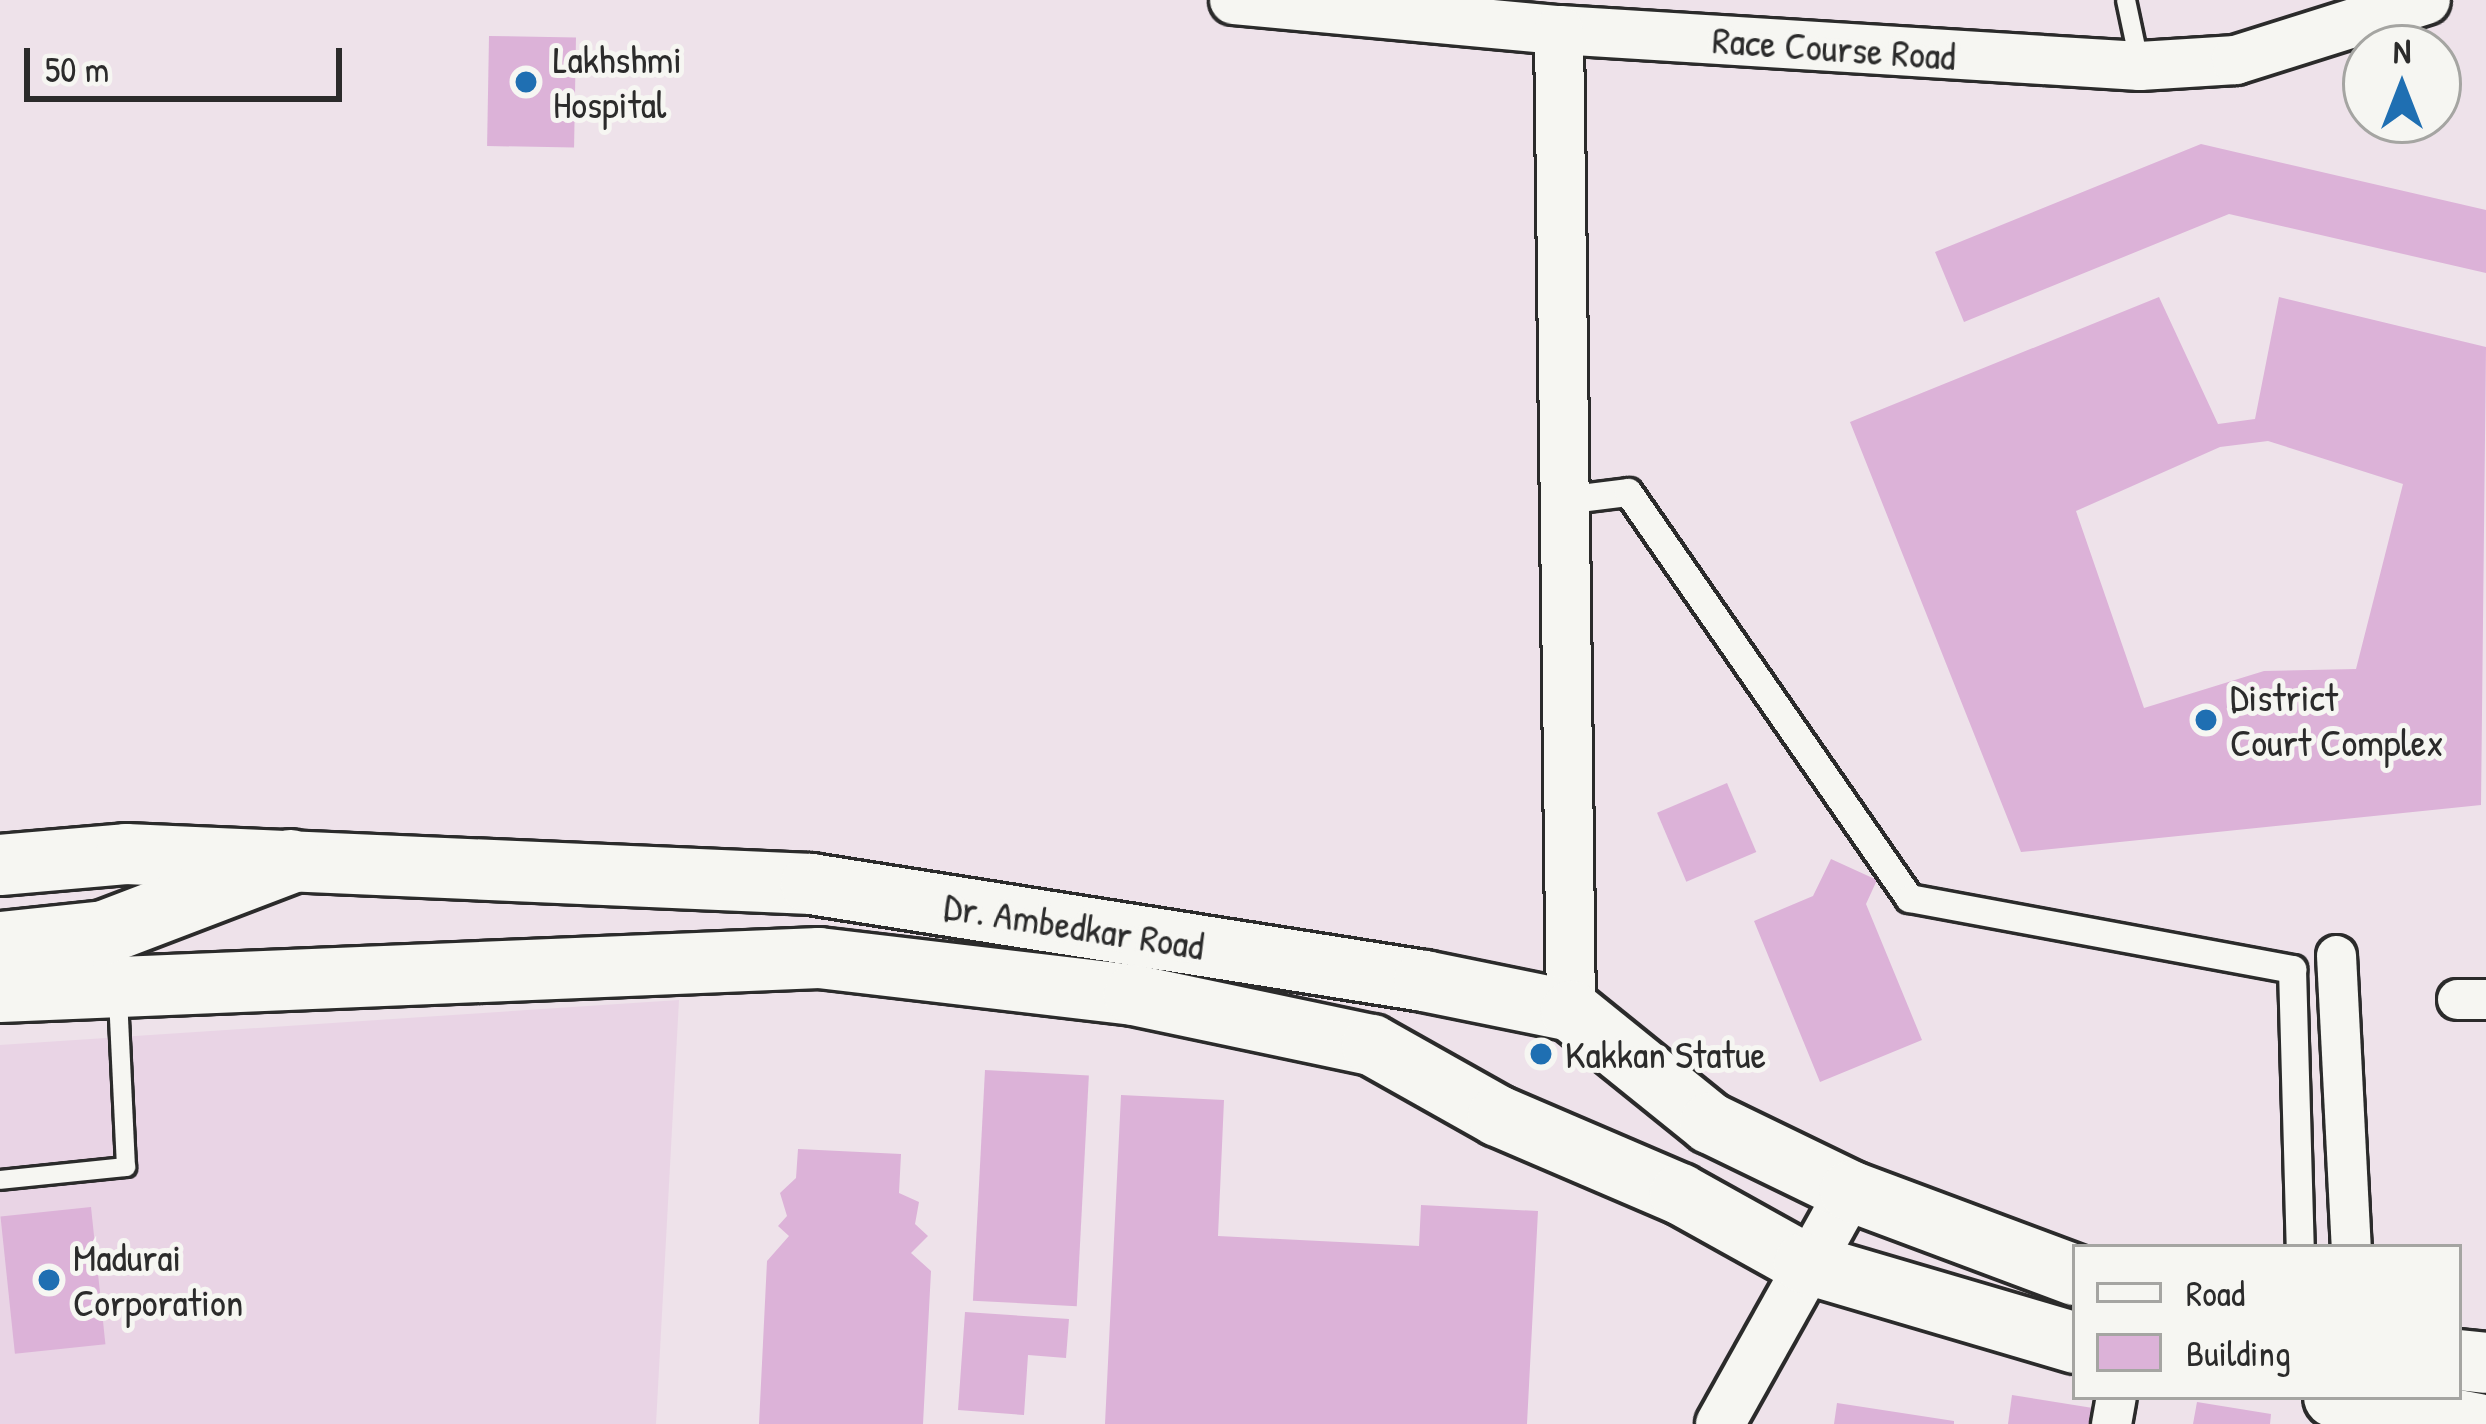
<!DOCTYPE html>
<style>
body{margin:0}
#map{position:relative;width:2486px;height:1424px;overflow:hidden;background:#eee2ea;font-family:"Patrick Hand",sans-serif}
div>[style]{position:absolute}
.built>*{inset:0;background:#e9d4e5}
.building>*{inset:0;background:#dcb2d8;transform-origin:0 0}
.roads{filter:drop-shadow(3px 0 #2b2b2b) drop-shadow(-3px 0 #2b2b2b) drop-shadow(0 3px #2b2b2b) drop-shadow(0 -3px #2b2b2b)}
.service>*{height:18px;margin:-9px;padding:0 9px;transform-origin:9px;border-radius:9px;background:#f6f6f2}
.pedestrian>*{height:27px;margin:-13.5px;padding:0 13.5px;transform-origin:13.5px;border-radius:13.5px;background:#f6f6f2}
.minor>*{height:39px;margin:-19.5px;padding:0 19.5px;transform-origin:19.5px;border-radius:19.5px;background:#f6f6f2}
.tertiary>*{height:48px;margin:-24px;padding:0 24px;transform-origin:24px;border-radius:24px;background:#f6f6f2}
.primary>*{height:60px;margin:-30px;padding:0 30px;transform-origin:30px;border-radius:30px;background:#f6f6f2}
.trunk>*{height:63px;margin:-31.5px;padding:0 31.5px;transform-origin:31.5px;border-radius:31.5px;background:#f6f6f2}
.dots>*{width:33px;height:33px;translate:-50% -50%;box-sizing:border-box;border:6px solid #f6f6f2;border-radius:50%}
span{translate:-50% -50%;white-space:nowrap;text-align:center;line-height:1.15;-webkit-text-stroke:10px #f6f6f2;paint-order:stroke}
.street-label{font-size:39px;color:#2b2b2b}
.poi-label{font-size:39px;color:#2b2b2b}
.left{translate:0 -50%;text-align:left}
.legend{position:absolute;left:2072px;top:1244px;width:390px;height:156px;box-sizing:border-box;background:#f6f6f2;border:3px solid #a5a5a2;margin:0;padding:15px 21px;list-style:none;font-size:36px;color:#2b2b2b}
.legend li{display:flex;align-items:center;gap:24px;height:60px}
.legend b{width:60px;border:3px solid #a5a5a2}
.north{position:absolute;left:2342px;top:24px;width:120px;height:120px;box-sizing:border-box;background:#f6f6f2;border:3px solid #a5a5a2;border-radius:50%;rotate:0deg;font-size:33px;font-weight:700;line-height:48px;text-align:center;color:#2b2b2b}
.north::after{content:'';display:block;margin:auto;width:42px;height:54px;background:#1f6fb2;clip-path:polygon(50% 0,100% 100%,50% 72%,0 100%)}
.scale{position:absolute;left:24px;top:48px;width:318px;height:54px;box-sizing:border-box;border:6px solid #2b2b2b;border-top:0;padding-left:15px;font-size:36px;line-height:42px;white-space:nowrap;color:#2b2b2b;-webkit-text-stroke:9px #f6f6f2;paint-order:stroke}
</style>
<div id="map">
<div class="built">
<div style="clip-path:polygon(679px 1000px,656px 1424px,0 1424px,0 1045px)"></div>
</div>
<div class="building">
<div style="left:489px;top:36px;width:87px;height:110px;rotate:1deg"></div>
<div style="clip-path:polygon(2201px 144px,2486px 210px,2486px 273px,2229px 214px,1964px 322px,1935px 252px)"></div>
<div style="clip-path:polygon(evenodd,2159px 297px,2218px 424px,2255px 419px,2279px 297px,2486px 347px,2481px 805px,2021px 852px,1850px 422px,2159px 297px,2268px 441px,2403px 484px,2356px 669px,2264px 671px,2144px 708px,2076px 511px,2220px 447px,2268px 441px)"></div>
<div style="left:1727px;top:783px;width:75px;height:76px;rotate:67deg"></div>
<div style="clip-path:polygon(1831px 859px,1877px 880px,1866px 904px,1922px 1040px,1820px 1082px,1754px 921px,1813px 896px)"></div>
<div style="left:985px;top:1070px;width:104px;height:231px;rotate:3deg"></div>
<div style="clip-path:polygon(1121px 1095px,1224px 1100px,1218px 1236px,1419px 1246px,1421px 1205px,1538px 1211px,1527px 1424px,1105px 1424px)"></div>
<div style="clip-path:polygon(798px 1149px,901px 1154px,899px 1193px,919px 1202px,915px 1224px,928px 1236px,911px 1253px,931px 1271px,923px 1424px,759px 1424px,767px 1261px,789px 1236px,778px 1226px,787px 1216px,780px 1193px,796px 1178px)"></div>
<div style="left:91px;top:1207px;width:138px;height:91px;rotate:84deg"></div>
<div style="clip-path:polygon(965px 1312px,1069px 1319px,1066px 1358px,1028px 1355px,1024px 1415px,958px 1410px)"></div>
<div style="clip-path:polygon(2012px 1395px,2099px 1409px,2096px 1424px,2008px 1424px)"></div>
<div style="clip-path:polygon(2197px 1402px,2271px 1414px,2270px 1424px,2193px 1424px)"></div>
<div style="clip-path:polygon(1837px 1403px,1954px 1421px,1954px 1424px,1834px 1424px)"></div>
</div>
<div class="roads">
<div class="service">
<div style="left:2126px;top:0;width:67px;rotate:78deg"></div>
<div style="left:0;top:1180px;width:127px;rotate:-5.9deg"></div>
<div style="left:126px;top:1167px;width:170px;rotate:-92.7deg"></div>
</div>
<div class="pedestrian">
<div style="left:1564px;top:500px;width:64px;rotate:-7.1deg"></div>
<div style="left:1628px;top:492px;width:494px;rotate:55.3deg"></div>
<div style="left:1909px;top:898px;width:390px;rotate:10.5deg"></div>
<div style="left:2292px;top:969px;width:278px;rotate:88.4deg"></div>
</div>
<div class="minor">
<div style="left:2336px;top:955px;width:292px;rotate:87.1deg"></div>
<div style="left:2457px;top:999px;width:29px"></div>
<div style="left:2111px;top:1424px;width:27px;rotate:-80deg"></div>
</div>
<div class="tertiary">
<div style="left:1234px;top:0;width:326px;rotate:5.3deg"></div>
<div style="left:1559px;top:30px;width:582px;rotate:3.55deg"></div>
<div style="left:2140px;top:66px;width:96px;rotate:-3.6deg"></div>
<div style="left:2236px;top:60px;width:199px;rotate:-17.5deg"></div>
<div style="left:1559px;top:30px;width:981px;rotate:89.3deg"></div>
<div style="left:1720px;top:1424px;width:267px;rotate:-60.8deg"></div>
</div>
<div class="primary">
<div style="left:0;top:865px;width:126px;rotate:-5deg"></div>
<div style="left:126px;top:854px;width:686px;rotate:2.51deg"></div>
<div style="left:811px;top:884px;width:621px;rotate:8.99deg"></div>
<div style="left:1424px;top:981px;width:150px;rotate:11.5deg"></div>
<div style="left:1571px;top:1011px;width:179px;rotate:38.9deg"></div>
<div style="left:1710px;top:1123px;width:156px;rotate:25.9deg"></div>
<div style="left:1850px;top:1191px;width:240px;rotate:20.5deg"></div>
<div style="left:0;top:992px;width:820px;rotate:-2.38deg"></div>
<div style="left:819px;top:958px;width:317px;rotate:6.7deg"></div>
<div style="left:1134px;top:995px;width:243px;rotate:11.9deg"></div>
<div style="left:1372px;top:1045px;width:145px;rotate:29.4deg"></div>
<div style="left:1498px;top:1116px;width:198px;rotate:23.2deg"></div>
<div style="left:1680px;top:1194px;width:142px;rotate:29.1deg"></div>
<div style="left:1804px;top:1263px;width:283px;rotate:16.4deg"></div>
<div style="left:2459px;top:1360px;width:27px;rotate:6deg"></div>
<div style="left:2334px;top:1397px;width:147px;rotate:10.6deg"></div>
</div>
<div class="trunk">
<div style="left:0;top:943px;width:105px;rotate:-6deg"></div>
<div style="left:104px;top:932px;width:199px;rotate:-20.9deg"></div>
</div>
</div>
<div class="dots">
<div style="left:526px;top:82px;background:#1f6fb2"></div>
<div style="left:2206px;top:720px;background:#1f6fb2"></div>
<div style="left:1541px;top:1054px;background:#1f6fb2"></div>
<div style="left:49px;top:1280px;background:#1f6fb2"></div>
</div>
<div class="street-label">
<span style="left:1834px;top:48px;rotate:4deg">Race Course Road</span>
<span style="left:1074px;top:926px;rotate:9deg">Dr. Ambedkar Road</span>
</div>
<div class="poi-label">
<span class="left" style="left:553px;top:82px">Lakhshmi<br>Hospital</span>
<span class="left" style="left:2230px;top:720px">District<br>Court Complex</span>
<span class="left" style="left:1565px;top:1054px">Kakkan Statue</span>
<span class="left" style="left:73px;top:1280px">Madurai<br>Corporation</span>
</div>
<ul class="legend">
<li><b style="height:15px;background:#f6f6f2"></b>Road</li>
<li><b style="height:33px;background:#dcb2d8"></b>Building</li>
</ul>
<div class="north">N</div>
<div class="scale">50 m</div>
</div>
